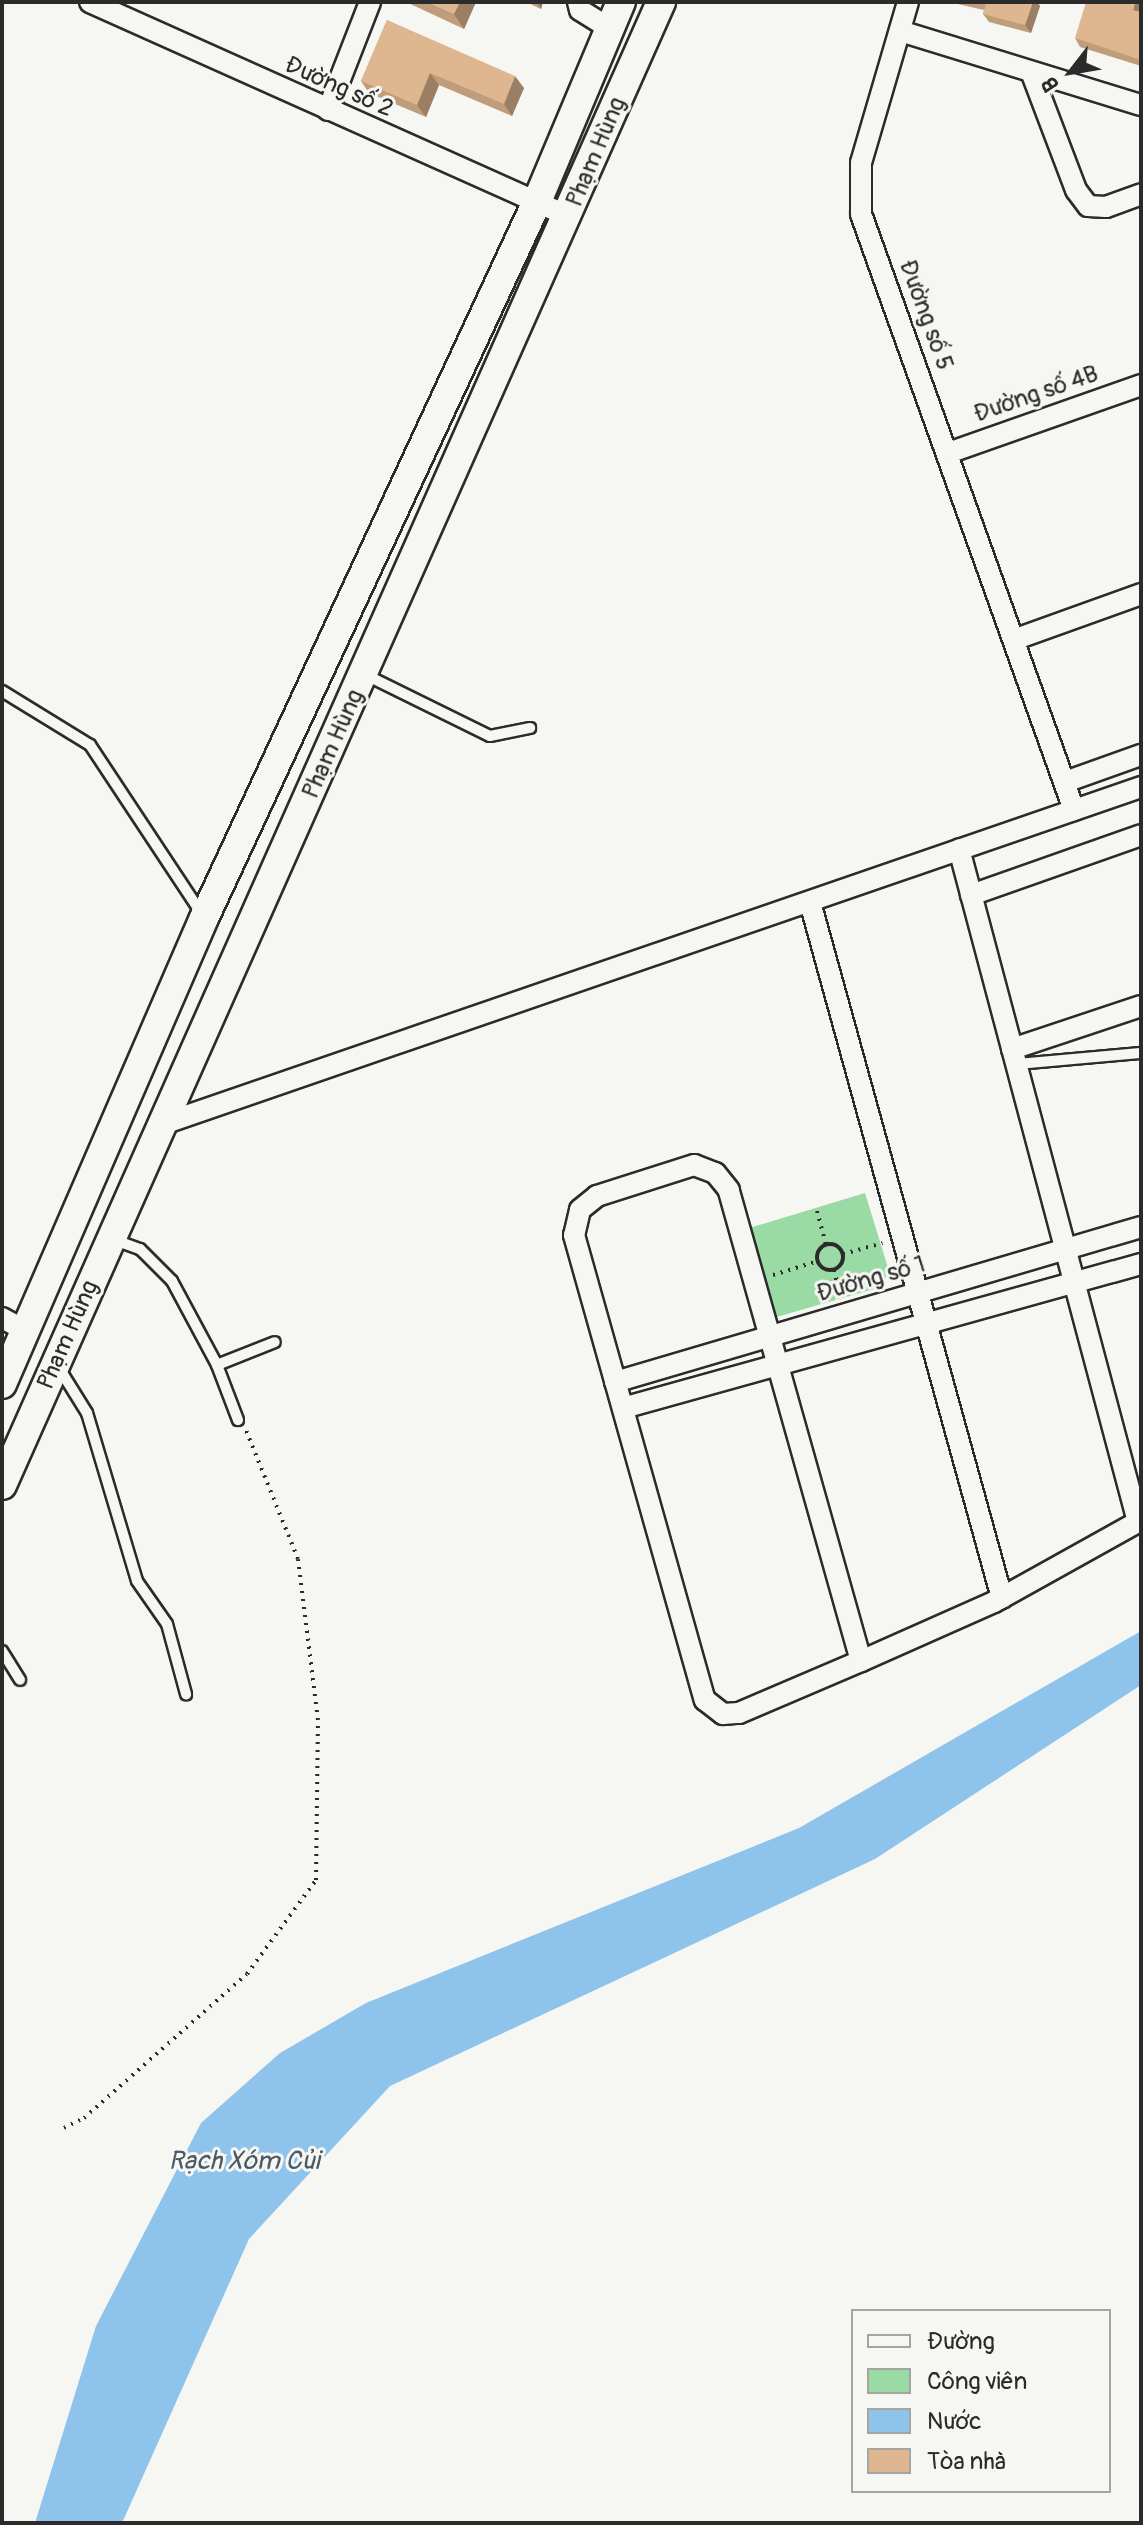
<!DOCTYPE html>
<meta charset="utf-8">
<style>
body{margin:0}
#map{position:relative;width:1143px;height:2525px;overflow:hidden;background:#f6f6f2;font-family:Pangolin,sans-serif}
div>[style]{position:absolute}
.green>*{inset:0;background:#9adaa4}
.water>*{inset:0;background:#8ec3ec}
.path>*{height:4px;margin-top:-2px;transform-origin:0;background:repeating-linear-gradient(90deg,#2b2b2b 0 2px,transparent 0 8px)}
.path>.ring{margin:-2px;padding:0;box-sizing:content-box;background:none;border:4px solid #2b2b2b;border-radius:50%}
.roads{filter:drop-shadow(2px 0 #2b2b2b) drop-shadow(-2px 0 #2b2b2b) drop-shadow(0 2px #2b2b2b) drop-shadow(0 -2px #2b2b2b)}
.service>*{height:10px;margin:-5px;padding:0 5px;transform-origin:5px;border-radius:5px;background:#f6f6f2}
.minor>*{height:20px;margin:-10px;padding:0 10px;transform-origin:10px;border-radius:10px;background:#f6f6f2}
.secondary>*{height:28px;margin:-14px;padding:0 14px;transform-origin:14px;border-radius:14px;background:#f6f6f2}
.wall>*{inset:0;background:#bf9d7b}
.shaded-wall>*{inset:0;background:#9b7f64}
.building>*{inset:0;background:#deb68f}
span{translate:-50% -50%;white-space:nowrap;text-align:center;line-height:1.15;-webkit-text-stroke:6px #f6f6f2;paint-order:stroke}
.street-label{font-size:24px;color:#2b2b2b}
.water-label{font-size:26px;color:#495965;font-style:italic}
.frame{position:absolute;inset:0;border:4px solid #2b2b2b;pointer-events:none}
.legend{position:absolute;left:851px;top:2309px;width:260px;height:184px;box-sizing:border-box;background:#f6f6f2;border:2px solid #a5a5a2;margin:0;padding:10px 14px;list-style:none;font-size:24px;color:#2b2b2b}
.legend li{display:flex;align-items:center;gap:16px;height:40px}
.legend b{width:40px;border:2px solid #a5a5a2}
.north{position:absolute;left:1031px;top:32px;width:80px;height:80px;-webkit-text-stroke:6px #f6f6f2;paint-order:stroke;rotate:239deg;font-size:22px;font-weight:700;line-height:32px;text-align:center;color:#2b2b2b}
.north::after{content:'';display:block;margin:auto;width:28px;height:36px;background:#2b2b2b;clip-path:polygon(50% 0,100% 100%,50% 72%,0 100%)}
</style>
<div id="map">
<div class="green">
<div style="clip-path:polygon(865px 1193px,889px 1271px,881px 1287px,773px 1318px,733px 1233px)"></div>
</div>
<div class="water">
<div style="clip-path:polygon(1141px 1631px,1141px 1685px,875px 1859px,390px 2086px,249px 2239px,122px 2523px,35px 2523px,96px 2326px,201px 2123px,280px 2053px,366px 2003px,799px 1828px)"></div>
</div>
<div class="path">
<div style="left:817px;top:1211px;width:34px;rotate:75deg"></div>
<div class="ring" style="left:817px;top:1244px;width:22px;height:22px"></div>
<div style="left:843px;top:1254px;width:41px;rotate:-15.4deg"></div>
<div style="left:834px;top:1270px;width:27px;rotate:77deg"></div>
<div style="left:773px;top:1275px;width:47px;rotate:-17.3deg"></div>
<div style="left:64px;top:2128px;width:22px;rotate:-27deg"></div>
<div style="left:84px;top:2118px;width:217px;rotate:-41.5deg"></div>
<div style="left:247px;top:1974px;width:117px;rotate:-53.7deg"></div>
<div style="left:316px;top:1880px;width:160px;rotate:-89.3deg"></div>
<div style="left:318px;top:1720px;width:162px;rotate:-97.1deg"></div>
<div style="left:298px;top:1559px;width:139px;rotate:-112deg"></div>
</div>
<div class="roads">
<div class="service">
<div style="left:366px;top:675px;width:138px;rotate:26.2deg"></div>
<div style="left:490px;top:736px;width:41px;rotate:-11.3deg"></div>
<div style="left:2px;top:691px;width:103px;rotate:31.5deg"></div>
<div style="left:90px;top:745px;width:201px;rotate:56.5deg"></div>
<div style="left:1017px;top:1064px;width:124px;rotate:-5.1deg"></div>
<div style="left:112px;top:1239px;width:30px;rotate:20deg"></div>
<div style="left:140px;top:1249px;width:45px;rotate:45deg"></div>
<div style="left:172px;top:1281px;width:95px;rotate:61.8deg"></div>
<div style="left:217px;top:1365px;width:59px;rotate:69.1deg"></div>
<div style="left:217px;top:1365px;width:62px;rotate:-21.6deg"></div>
<div style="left:59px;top:1368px;width:53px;rotate:58.1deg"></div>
<div style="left:87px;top:1413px;width:175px;rotate:73.4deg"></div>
<div style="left:137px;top:1581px;width:52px;rotate:55.1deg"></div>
<div style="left:167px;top:1624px;width:73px;rotate:74.8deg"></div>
<div style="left:2px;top:1651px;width:34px;rotate:58deg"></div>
</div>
<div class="minor">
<div style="left:90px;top:2px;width:524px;rotate:24.12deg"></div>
<div style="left:578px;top:2px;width:8px;rotate:76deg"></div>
<div style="left:580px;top:10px;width:36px;rotate:32deg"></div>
<div style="left:908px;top:2px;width:168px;rotate:106.3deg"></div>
<div style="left:861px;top:163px;width:51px;rotate:90deg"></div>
<div style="left:861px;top:214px;width:633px;rotate:70.33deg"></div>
<div style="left:900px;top:31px;width:252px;rotate:17.1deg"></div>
<div style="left:1032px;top:74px;width:124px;rotate:69.2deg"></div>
<div style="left:1076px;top:190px;width:20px;rotate:53deg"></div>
<div style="left:1088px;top:206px;width:18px;rotate:3deg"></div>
<div style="left:1106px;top:207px;width:37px;rotate:-20deg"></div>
<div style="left:328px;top:110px;width:116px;rotate:-68.7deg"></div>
<div style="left:948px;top:453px;width:205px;rotate:-19.4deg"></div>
<div style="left:1016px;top:639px;width:133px;rotate:-19.8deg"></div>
<div style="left:1065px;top:782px;width:81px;rotate:-19.6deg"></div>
<div style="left:971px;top:895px;width:180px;rotate:-19.4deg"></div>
<div style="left:810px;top:902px;width:722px;rotate:74.58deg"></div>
<div style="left:1012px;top:1049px;width:136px;rotate:-18.4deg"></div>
<div style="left:160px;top:1125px;width:1038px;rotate:-19.01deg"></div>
<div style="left:2px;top:1318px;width:26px;rotate:28deg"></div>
<div style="left:615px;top:1382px;width:548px;rotate:-16.42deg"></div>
<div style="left:623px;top:1408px;width:538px;rotate:-15.54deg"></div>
<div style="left:861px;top:1661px;width:489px;rotate:-105.7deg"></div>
<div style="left:729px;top:1190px;width:22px;rotate:-129deg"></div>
<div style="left:715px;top:1173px;width:22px;rotate:-159deg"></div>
<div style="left:694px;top:1165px;width:102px;rotate:162.3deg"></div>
<div style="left:597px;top:1196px;width:22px;rotate:141deg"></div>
<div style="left:580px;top:1210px;width:26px;rotate:103deg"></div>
<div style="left:574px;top:1235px;width:483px;rotate:74.3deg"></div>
<div style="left:705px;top:1700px;width:23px;rotate:38deg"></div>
<div style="left:723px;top:1714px;width:16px;rotate:-4deg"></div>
<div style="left:739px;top:1713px;width:133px;rotate:-23.1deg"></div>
<div style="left:861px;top:1661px;width:145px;rotate:-23.9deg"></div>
<div style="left:994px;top:1602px;width:165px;rotate:-29.1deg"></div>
<div style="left:1138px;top:1522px;width:696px;rotate:-104.89deg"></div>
</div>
<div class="secondary">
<div style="left:2px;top:1384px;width:508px;rotate:-66.56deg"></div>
<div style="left:204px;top:918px;width:787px;rotate:-65.06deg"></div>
<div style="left:536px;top:204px;width:219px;rotate:-67.2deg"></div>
<div style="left:2px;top:1485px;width:1623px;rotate:-66.04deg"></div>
</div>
</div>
<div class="wall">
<div style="clip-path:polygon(406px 2px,476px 2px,464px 29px)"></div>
<div style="clip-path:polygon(526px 2px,543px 2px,541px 9px)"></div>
<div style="clip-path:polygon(949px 2px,1037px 2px,1040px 6px,1031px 33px,989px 22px,983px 14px,984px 10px)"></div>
<div style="clip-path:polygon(1141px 12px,1141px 66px,1080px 47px,1075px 38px)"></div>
<div style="clip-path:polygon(387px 20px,524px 88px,512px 116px,439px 85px,426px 117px,369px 93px,361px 81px)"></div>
</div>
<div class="shaded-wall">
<div style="clip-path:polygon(460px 2px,476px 2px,464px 29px,454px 14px)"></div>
<div style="clip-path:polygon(536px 2px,543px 2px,541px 9px)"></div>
<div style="clip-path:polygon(1033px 2px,1037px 2px,1040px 6px,1031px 33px,1025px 25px)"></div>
<div style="clip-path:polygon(1135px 2px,1141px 2px,1141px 10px,1138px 18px,1133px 10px)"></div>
<div style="clip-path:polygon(430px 73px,439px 85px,426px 117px,417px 105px)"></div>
<div style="clip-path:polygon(515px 76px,524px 88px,512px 116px,504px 104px)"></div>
</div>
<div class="building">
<div style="clip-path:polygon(426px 2px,460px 2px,454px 14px)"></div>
<div style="clip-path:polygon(981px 2px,1033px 2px,1025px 25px,983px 14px,986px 3px)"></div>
<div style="clip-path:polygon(1086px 2px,1135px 2px,1133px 10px,1141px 12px,1141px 60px,1075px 38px)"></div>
<div style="clip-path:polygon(387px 20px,515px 76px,504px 104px,430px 73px,417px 105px,361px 81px)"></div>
</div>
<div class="street-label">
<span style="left:339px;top:87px;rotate:24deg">Đường số 2</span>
<span style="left:596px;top:152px;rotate:-67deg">Phạm Hùng</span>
<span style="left:926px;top:315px;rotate:70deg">Đường số 5</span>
<span style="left:1036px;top:394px;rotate:-19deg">Đường số 4B</span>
<span style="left:333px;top:744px;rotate:-66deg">Phạm Hùng</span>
<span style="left:871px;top:1279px;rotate:-16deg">Đường số 1</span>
<span style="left:68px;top:1335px;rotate:-66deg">Phạm Hùng</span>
</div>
<div class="water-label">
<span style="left:244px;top:2162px">Rạch Xóm Củi</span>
</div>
<div class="frame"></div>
<ul class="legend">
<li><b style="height:10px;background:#f6f6f2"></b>Đường</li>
<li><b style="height:22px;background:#9adaa4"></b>Công viên</li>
<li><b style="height:22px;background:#8ec3ec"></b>Nước</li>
<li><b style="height:22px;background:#deb68f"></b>Tòa nhà</li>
</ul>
<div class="north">B</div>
</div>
